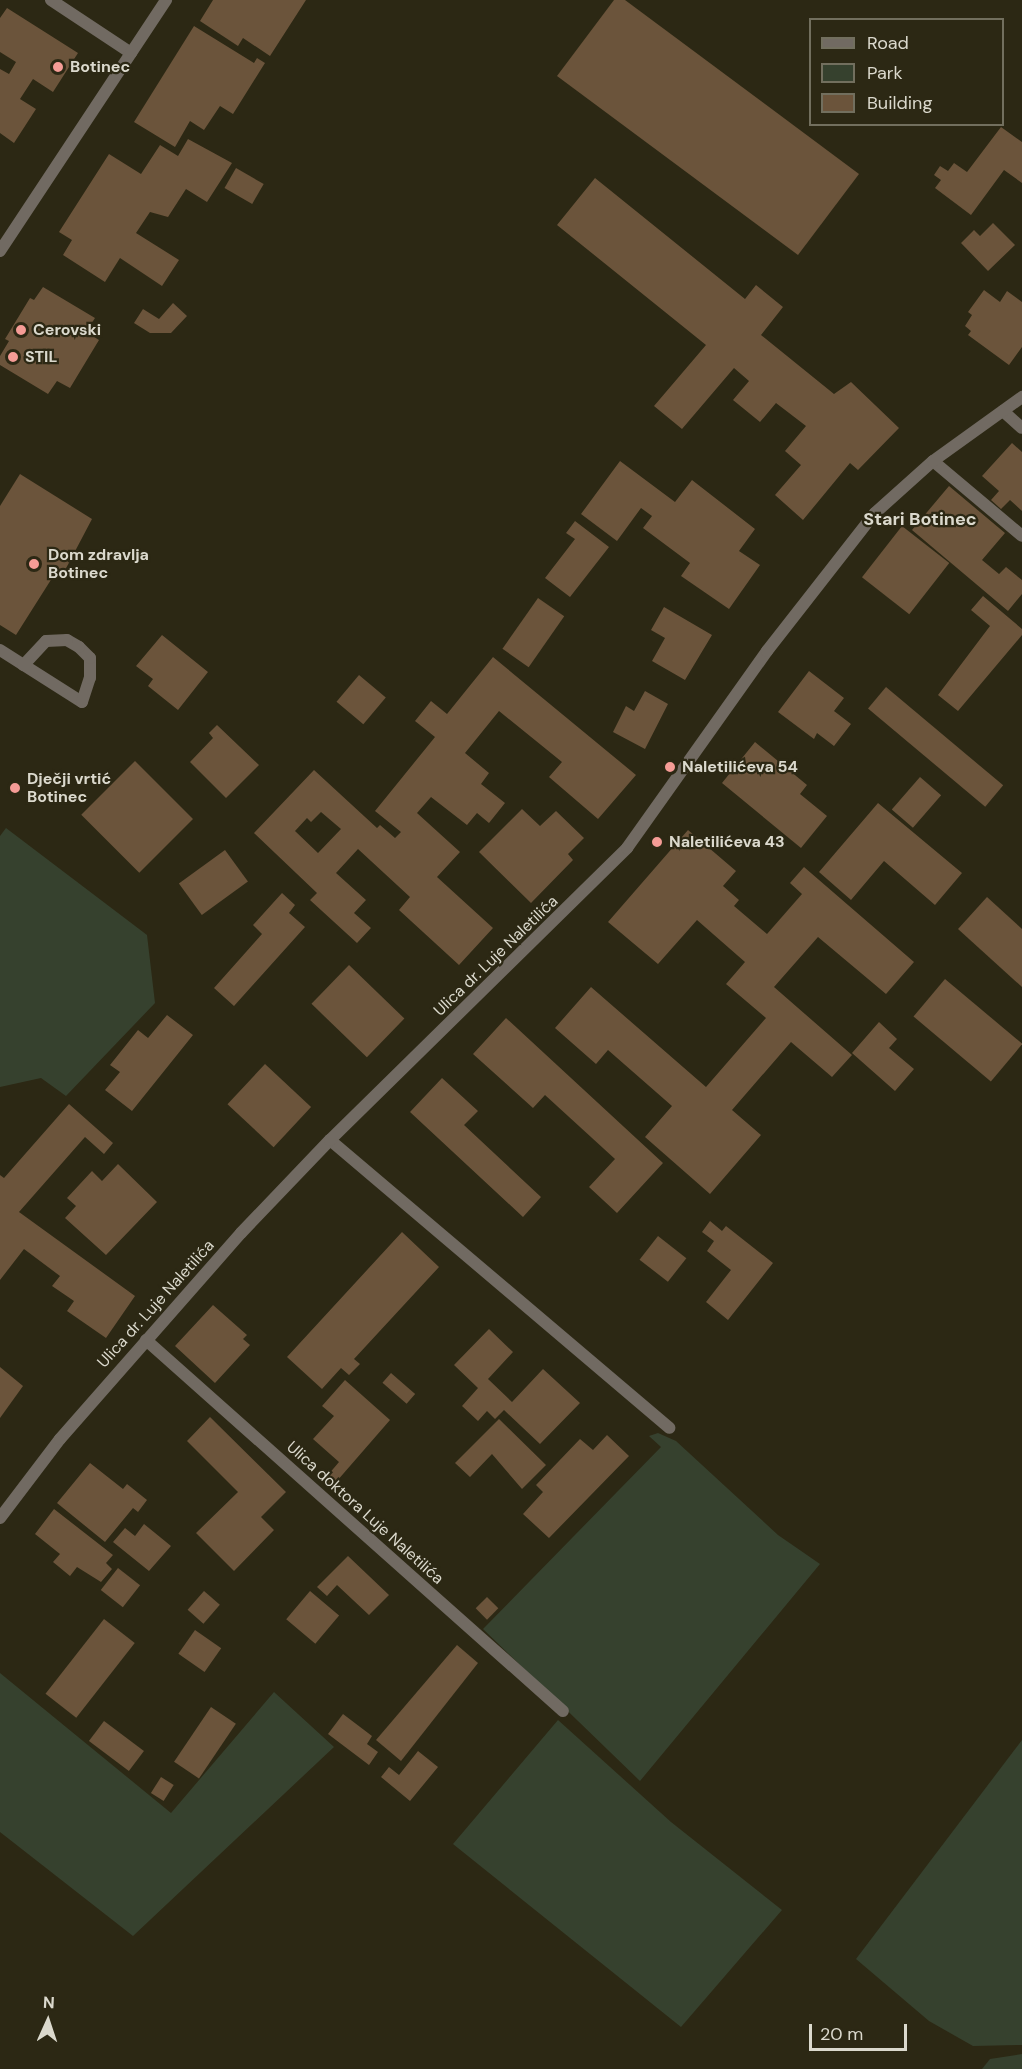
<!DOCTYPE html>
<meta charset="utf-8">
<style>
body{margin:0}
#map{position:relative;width:1022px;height:2069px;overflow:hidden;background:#2c2814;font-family:"DM Sans",sans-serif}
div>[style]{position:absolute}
.green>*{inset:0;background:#36412e}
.building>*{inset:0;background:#6b543b;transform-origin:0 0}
.service>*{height:12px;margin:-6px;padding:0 6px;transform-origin:6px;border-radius:6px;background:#716a62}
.minor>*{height:12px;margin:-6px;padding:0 6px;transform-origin:6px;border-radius:6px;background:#716a62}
.tertiary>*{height:12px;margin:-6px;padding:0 6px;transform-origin:6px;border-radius:6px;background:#716a62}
.dots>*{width:16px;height:16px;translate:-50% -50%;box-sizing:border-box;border:3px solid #2c2814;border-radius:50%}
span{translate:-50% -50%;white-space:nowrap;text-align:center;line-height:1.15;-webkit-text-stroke:4.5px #2c2814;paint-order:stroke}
.poi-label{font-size:16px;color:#dbd9cd;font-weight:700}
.left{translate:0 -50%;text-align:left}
.street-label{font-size:16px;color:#dbd9cd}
.neighbourhood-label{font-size:18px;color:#dbd9cd;font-weight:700}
.legend{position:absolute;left:809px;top:18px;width:195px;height:108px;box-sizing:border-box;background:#2c2814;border:2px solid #726f5e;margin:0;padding:8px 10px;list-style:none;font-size:18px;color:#dbd9cd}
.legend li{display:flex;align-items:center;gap:12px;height:30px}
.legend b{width:30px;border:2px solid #726f5e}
.north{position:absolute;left:18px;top:1991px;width:60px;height:60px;-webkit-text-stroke:4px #2c2814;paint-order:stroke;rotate:3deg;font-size:16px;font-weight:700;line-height:24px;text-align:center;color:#dbd9cd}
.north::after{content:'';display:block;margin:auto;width:21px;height:27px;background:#dbd9cd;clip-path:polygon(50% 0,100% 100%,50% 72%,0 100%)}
.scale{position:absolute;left:809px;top:2024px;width:98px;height:27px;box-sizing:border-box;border:3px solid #dbd9cd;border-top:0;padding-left:8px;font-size:18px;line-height:21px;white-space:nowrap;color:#dbd9cd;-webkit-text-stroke:4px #2c2814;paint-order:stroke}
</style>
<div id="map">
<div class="green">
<div style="clip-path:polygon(6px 828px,147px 935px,155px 1003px,66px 1096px,41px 1078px,0 1087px,0 836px)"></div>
<div style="clip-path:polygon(658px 1433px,676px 1441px,778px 1535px,820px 1564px,640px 1781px,483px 1629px,661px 1447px,649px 1436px)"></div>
<div style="clip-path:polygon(0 1673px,171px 1813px,274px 1692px,334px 1747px,133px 1936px,0 1832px)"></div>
<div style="clip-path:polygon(558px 1720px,671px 1822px,782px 1910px,681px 2027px,453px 1844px)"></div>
<div style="clip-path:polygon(1022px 1740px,1022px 2045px,973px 2046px,929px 2021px,856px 1959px)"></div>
<div style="clip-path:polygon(1022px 2054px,1022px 2069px,982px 2069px,990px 2059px)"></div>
</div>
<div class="building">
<div style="clip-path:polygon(213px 0,306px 0,270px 56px,243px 38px,238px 46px,200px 21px)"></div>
<div style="clip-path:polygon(614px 0,625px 0,859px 174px,798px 255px,557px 76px)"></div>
<div style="clip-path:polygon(7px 8px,78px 53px,53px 92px,33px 79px,20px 99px,36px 109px,14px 143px,0 133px,0 69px,9px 74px,16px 62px,0 52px,0 18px)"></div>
<div style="clip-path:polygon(194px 26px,254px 63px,257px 58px,265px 63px,233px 114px,220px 106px,204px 130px,190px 121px,175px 147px,134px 122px)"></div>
<div style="clip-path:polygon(1001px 127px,1022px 142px,1022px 183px,1004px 170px,971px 215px,935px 188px,941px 180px,934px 175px,940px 166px,948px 171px,954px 163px,967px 172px)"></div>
<div style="clip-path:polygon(188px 139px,232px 163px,207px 202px,186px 189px,168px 217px,150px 212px,136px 233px,179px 260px,162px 286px,120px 258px,105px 282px,63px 255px,72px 240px,59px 232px,109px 154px,141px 174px,160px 145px,178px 156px)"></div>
<div style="left:236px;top:168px;width:32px;height:23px;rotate:30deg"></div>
<div style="clip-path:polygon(595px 178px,745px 299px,756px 285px,783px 307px,761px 335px,834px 394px,851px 382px,899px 428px,858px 470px,850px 463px,803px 520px,775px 495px,801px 465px,785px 451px,806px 426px,776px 403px,760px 422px,733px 400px,749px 381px,734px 368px,682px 429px,654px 406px,706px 345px,557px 225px)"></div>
<div style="clip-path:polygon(993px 223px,1015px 245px,988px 271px,961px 243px,974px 230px,980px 236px)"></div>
<div style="clip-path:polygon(43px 287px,95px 318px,86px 332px,99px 340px,70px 388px,57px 381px,48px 394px,0 365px,0 356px,9px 341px,5px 339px,30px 298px,34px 300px)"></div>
<div style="clip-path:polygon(984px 290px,1000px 302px,1007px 291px,1022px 302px,1022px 347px,1009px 365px,968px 335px,971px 331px,965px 326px,972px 315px,968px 312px)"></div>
<div style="clip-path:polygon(173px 303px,187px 316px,171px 333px,150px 333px,134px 323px,143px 309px,159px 319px)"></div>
<div style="clip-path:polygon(1012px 443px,1022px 452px,1022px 511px,1010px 500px,1001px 509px,991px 500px,999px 491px,982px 476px)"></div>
<div style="clip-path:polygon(620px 461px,675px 502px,692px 480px,755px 529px,739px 551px,760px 565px,729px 609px,681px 576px,690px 563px,643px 528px,652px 516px,641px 508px,617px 541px,581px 514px)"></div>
<div style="clip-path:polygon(20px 474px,92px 519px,62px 576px,54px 575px,16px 635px,0 625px,0 506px)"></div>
<div style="clip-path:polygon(949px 486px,1005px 533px,982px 560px,999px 574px,1006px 567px,1022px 580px,1022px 594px,1008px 611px,912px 530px)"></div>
<div style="clip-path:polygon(575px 521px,609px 547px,570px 597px,545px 578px,575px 539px,566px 533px)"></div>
<div style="left:902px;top:526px;width:60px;height:65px;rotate:38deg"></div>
<div style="clip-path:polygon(983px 596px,1022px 629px,1022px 635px,958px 711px,938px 695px,990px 626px,971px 610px)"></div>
<div style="left:538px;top:598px;width:32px;height:62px;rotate:35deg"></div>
<div style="clip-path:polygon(664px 607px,712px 635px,685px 680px,652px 661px,665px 638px,651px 630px)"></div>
<div style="clip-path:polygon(162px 635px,208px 672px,178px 710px,148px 686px,153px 679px,136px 666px)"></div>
<div style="clip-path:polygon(evenodd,493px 657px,636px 775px,598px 819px,549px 777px,562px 762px,499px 711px,465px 753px,489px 773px,481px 784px,505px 803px,489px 823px,477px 813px,467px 825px,431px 797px,417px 813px,460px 852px,437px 877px,493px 928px,459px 965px,399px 910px,410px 897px,358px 849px,336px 873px,366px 900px,354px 913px,371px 928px,357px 943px,310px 900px,317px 893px,254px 833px,314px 770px,377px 828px,380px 825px,395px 838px,401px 832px,375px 811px,435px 737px,415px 721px,431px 701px,447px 714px,493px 657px,321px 812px,341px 829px,318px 853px,295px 831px,307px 818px,311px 822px,321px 812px)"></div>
<div style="clip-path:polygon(809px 671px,844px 698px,834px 711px,851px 724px,834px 746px,817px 733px,814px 739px,778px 712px)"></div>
<div style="left:359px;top:675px;width:35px;height:35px;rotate:40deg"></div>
<div style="left:886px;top:687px;width:153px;height:28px;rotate:40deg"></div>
<div style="clip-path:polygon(645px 691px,668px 704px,645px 749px,613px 732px,626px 706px,634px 711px)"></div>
<div style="clip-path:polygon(217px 725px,259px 765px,226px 798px,190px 762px,213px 738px,209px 733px)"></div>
<div style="clip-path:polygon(755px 742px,807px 785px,800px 794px,827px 816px,801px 848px,722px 783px)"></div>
<div style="left:135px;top:761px;width:82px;height:76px;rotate:45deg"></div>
<div style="left:920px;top:777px;width:28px;height:43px;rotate:41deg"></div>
<div style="clip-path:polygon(878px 803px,962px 873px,935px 905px,884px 861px,851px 900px,819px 872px)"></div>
<div style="clip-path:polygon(522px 809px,540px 826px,556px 811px,584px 838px,568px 854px,573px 860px,531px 903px,479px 852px)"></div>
<div style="clip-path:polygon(688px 830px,736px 871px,723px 886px,739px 900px,734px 906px,767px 934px,802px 894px,790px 883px,804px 867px,914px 962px,886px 994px,818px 937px,774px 987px,852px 1055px,832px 1077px,791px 1042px,732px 1110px,761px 1135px,710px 1194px,645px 1137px,672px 1106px,608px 1050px,596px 1064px,555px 1028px,591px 987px,706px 1087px,766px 1018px,726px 984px,745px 962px,697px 920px,658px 964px,608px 922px)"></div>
<div style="left:225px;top:850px;width:39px;height:57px;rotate:54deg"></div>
<div style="clip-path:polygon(282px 893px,295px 905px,289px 913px,305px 927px,234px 1006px,214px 988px,262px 934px,253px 925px)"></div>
<div style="clip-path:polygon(987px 897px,1022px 929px,1022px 987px,958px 929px)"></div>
<div style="left:349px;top:965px;width:77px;height:54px;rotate:44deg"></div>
<div style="left:945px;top:979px;width:101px;height:49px;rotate:40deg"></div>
<div style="clip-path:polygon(167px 1015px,193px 1035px,132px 1111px,105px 1090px,120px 1072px,110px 1065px,138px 1030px,148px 1038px)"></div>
<div style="clip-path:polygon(506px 1018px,663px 1163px,617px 1213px,589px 1187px,615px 1159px,545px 1095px,533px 1108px,473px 1054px)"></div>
<div style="clip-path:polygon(879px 1022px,897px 1039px,889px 1048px,914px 1069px,895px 1091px,852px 1053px)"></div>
<div style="left:265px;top:1064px;width:63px;height:55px;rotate:43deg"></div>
<div style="clip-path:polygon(442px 1078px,478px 1111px,464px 1125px,541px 1197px,523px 1217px,410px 1112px)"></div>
<div style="clip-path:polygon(69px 1104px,113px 1143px,104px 1154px,85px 1137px,19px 1212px,135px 1296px,106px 1338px,67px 1311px,74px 1301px,52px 1286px,60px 1276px,24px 1249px,0 1280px,0 1175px,4px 1178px)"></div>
<div style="clip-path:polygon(118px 1164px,157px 1202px,106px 1255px,65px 1218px,76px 1206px,67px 1198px,92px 1171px,102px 1181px)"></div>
<div style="clip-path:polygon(710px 1221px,722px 1231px,726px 1226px,773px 1263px,728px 1320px,706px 1302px,731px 1270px,707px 1251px,714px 1241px,702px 1232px)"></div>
<div style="clip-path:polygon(402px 1232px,439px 1267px,354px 1359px,360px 1364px,349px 1375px,341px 1368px,322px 1389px,287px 1357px)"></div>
<div style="left:658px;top:1236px;width:36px;height:30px;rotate:38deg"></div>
<div style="clip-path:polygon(213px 1305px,247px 1335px,243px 1339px,250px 1345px,215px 1383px,175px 1346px)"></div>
<div style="clip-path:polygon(489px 1329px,513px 1352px,488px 1379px,512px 1402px,543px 1369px,580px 1403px,540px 1444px,504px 1410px,495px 1419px,487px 1411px,478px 1421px,462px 1406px,478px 1388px,454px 1365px)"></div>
<div style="clip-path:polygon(0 1367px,23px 1386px,0 1418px)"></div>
<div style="left:391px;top:1373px;width:32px;height:13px;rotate:41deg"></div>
<div style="clip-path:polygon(345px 1380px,390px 1420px,330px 1489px,322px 1482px,339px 1462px,313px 1439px,334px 1416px,322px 1406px)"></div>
<div style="clip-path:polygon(210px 1417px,286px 1492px,261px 1517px,274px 1530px,234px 1571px,196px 1533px,238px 1492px,187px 1441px)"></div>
<div style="clip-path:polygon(499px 1419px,546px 1465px,522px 1489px,492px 1454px,470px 1477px,455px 1463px)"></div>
<div style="clip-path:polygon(607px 1435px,629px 1456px,549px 1538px,523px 1514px,543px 1492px,536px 1485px,580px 1439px,593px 1450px)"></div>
<div style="clip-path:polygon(90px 1463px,123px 1489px,127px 1484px,147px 1500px,138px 1512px,133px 1508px,105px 1542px,57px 1503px)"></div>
<div style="clip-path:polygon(54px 1509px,113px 1555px,106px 1563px,112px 1569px,101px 1582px,77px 1567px,70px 1576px,53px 1562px,60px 1554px,35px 1534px)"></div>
<div style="clip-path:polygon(144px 1524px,171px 1546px,149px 1571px,113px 1542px,125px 1528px,135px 1536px)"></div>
<div style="clip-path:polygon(348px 1556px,389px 1595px,369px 1615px,337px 1585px,327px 1596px,317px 1587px)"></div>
<div style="left:118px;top:1568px;width:28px;height:28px;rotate:38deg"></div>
<div style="left:204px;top:1591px;width:21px;height:25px;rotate:41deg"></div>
<div style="left:310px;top:1591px;width:38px;height:37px;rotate:40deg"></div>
<div style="left:487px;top:1597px;width:16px;height:16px;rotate:45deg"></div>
<div style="left:104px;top:1619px;width:39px;height:95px;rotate:38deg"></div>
<div style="left:195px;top:1630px;width:32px;height:29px;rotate:35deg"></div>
<div style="clip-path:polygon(457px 1645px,478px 1663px,401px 1761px,376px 1740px)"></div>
<div style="left:211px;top:1707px;width:30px;height:66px;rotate:34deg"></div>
<div style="clip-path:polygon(343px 1714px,372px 1736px,367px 1744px,378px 1752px,369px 1765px,328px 1734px)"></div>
<div style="left:104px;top:1721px;width:50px;height:25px;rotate:37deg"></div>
<div style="clip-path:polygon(418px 1751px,438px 1767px,410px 1801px,381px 1777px,389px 1767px,399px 1775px)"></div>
<div style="left:161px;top:1777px;width:15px;height:19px;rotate:32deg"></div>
</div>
<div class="service">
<div style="left:933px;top:461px;width:116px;rotate:40.1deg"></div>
<div style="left:0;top:650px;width:97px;rotate:32.4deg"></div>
<div style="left:82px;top:702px;width:25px;rotate:-72deg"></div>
<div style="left:90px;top:678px;width:20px;rotate:-90deg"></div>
<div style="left:90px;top:658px;width:16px;rotate:-135deg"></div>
<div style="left:79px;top:647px;width:14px;rotate:-150deg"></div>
<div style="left:67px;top:640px;width:21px;rotate:177deg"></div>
<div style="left:46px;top:641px;width:33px;rotate:133deg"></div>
</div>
<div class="minor">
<div style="left:51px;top:0;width:96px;rotate:33.5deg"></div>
<div style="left:1003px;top:411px;width:25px;rotate:42deg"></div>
<div style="left:330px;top:1140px;width:445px;rotate:40.3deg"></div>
<div style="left:146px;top:1340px;width:558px;rotate:41.66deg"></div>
</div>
<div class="tertiary">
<div style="left:0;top:251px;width:301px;rotate:-56.5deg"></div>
<div style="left:0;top:1518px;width:99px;rotate:-52.8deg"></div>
<div style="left:60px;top:1439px;width:274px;rotate:-48.7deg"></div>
<div style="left:241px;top:1233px;width:129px;rotate:-46.3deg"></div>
<div style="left:330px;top:1140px;width:417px;rotate:-44.5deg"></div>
<div style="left:627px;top:848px;width:242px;rotate:-54.6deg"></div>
<div style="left:767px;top:651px;width:175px;rotate:-52deg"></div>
<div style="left:875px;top:513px;width:78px;rotate:-41.9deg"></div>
<div style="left:933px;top:461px;width:110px;rotate:-35.7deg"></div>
</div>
<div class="dots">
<div style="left:58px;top:67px;background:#f59c96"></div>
<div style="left:21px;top:330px;background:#f59c96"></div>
<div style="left:13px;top:357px;background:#f59c96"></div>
<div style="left:34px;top:564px;background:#f59c96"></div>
<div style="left:670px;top:767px;background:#f59c96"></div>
<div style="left:15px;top:788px;background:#f59c96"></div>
<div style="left:657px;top:842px;background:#f59c96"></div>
</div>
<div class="poi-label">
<span class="left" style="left:70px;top:67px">Botinec</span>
<span class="left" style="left:33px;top:330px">Cerovski</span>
<span class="left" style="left:25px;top:357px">STIL</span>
<span class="left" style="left:48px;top:564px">Dom zdravlja<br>Botinec</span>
<span class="left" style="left:682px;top:767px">Naletilićeva 54</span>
<span class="left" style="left:27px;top:788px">Dječji vrtić<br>Botinec</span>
<span class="left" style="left:669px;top:842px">Naletilićeva 43</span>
</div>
<div class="street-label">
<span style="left:496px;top:956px;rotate:-44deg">Ulica dr. Luje Naletilića</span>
<span style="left:156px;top:1304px;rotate:-48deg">Ulica dr. Luje Naletilića</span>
<span style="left:365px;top:1513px;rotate:42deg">Ulica doktora Luje Naletilića</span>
</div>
<div class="neighbourhood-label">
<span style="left:920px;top:519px">Stari Botinec</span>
</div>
<ul class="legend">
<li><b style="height:8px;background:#716a62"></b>Road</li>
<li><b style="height:16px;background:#36412e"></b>Park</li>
<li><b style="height:16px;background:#6b543b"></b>Building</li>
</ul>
<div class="north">N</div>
<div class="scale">20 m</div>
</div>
